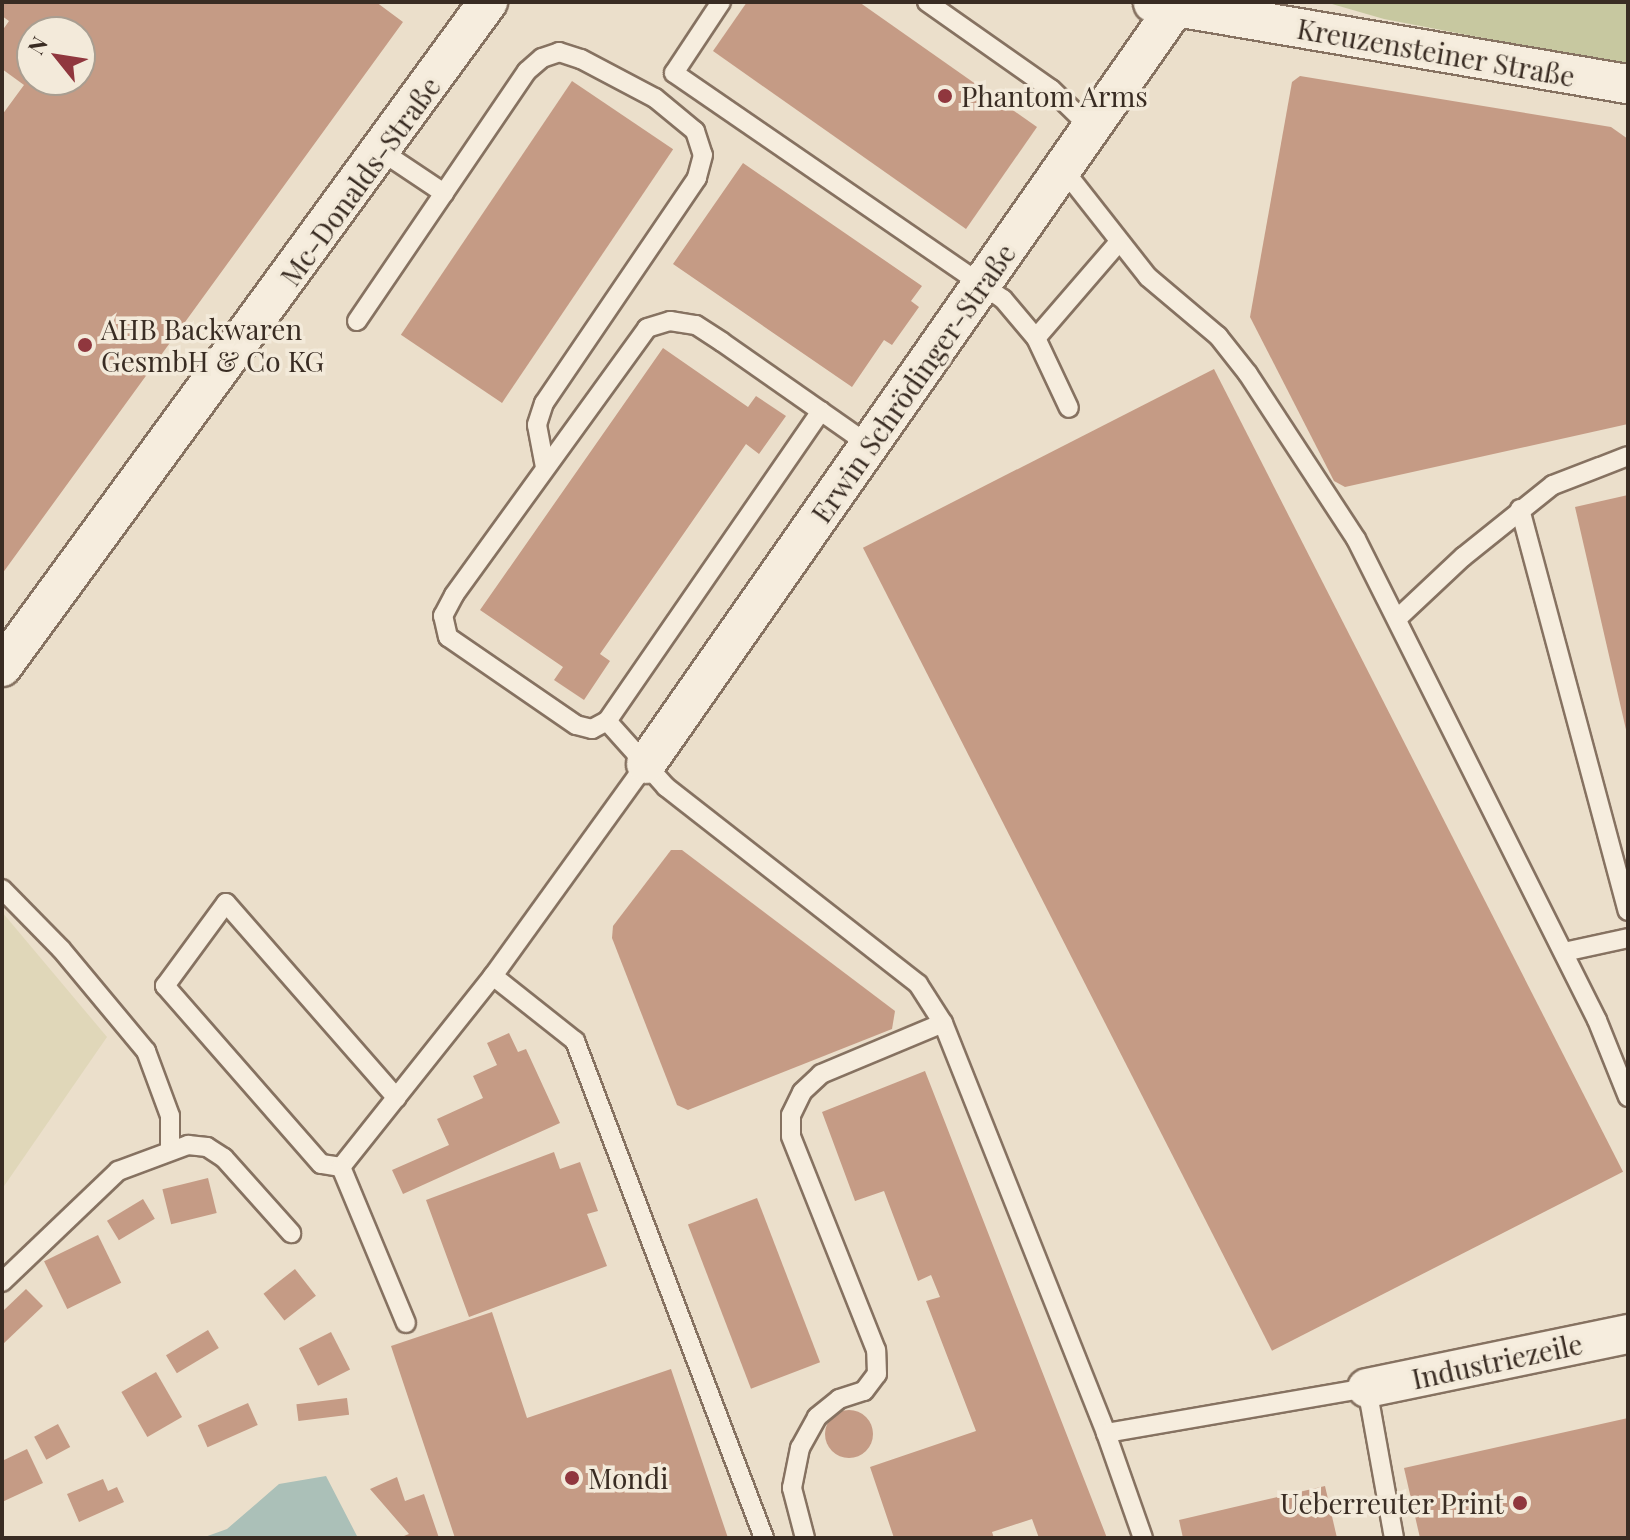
<!DOCTYPE html>
<meta charset="utf-8">
<style>
body{margin:0}
#map{position:relative;width:1630px;height:1540px;overflow:hidden;background:#ebdfcb;font-family:"Playfair Display",serif}
div>[style]{position:absolute}
.farmland>*{inset:0;background:#e0d7b9}
.green>*{inset:0;background:#c7c8a0}
.water>*{inset:0;background:#abc0b8}
.building>*{inset:0;background:#c59b85;transform-origin:0 0}
.round{border-radius:50%}
.roads{filter:drop-shadow(2px 0 #867261) drop-shadow(-2px 0 #867261) drop-shadow(0 2px #867261) drop-shadow(0 -2px #867261)}
.service>*{height:18px;margin:-9px;padding:0 9px;transform-origin:9px;border-radius:9px;background:#f6edde}
.minor>*{height:38px;margin:-19px;padding:0 19px;transform-origin:19px;border-radius:19px;background:#f6edde}
.dots>*{width:22px;height:22px;translate:-50% -50%;box-sizing:border-box;border:4px solid #f3eada;border-radius:50%}
span{translate:-50% -50%;white-space:nowrap;text-align:center;line-height:1.15;-webkit-text-stroke:7px #f3eada;paint-order:stroke}
.street-label{font-size:28px;color:#392c23}
.poi-label{font-size:28px;color:#392c23}
.left{translate:0 -50%;text-align:left}
.right{translate:-100% -50%;text-align:right}
.frame{position:absolute;inset:0;border:4px solid #392c23;pointer-events:none}
.north{position:absolute;left:16px;top:16px;width:80px;height:80px;box-sizing:border-box;background:#f3eada;border:2px solid #a99e91;border-radius:50%;rotate:300deg;font-size:22px;font-weight:700;line-height:32px;text-align:center;color:#392c23}
.north::after{content:'';display:block;margin:auto;width:28px;height:36px;background:#90373e;clip-path:polygon(50% 0,100% 100%,50% 72%,0 100%)}
</style>
<div id="map">
<div class="farmland">
<div style="clip-path:polygon(2px 912px,107px 1037px,2px 1189px)"></div>
</div>
<div class="green">
<div style="clip-path:polygon(1325px 2px,1628px 2px,1628px 66px,1384px 19px)"></div>
</div>
<div class="water">
<div style="clip-path:polygon(326px 1476px,358px 1538px,202px 1538px,227px 1529px,279px 1484px)"></div>
</div>
<div class="building">
<div style="clip-path:polygon(evenodd,2px 2px,376px 2px,403px 22px,2px 574px,2px 115px,24px 85px,2px 69px,2px 31px,9px 21px,2px 16px,2px 2px,32px 32px,80px 32px,80px 80px,32px 80px,32px 32px)"></div>
<div style="clip-path:polygon(747px 2px,859px 2px,1037px 127px,966px 229px,713px 51px)"></div>
<div style="clip-path:polygon(1300px 76px,1611px 127px,1628px 139px,1628px 424px,1345px 487px,1334px 481px,1250px 317px,1292px 82px)"></div>
<div style="left:572px;top:81px;width:122px;height:306px;rotate:34deg"></div>
<div style="clip-path:polygon(743px 163px,922px 286px,911px 301px,919px 307px,892px 345px,884px 340px,852px 387px,673px 264px)"></div>
<div style="clip-path:polygon(663px 348px,748px 407px,756px 396px,786px 416px,759px 454px,746px 444px,600px 654px,610px 661px,584px 700px,554px 680px,563px 667px,480px 610px)"></div>
<div style="left:1214px;top:369px;width:901px;height:394px;rotate:63deg"></div>
<div style="clip-path:polygon(1628px 495px,1628px 734px,1627px 734px,1575px 507px)"></div>
<div style="clip-path:polygon(671px 850px,682px 850px,895px 1011px,892px 1029px,688px 1110px,677px 1105px,612px 938px,613px 926px)"></div>
<div style="clip-path:polygon(509px 1033px,518px 1052px,526px 1049px,560px 1123px,403px 1194px,392px 1170px,449px 1145px,437px 1119px,483px 1098px,473px 1076px,497px 1065px,487px 1043px)"></div>
<div style="clip-path:polygon(925px 1071px,1107px 1538px,1039px 1538px,1032px 1519px,992px 1532px,994px 1538px,894px 1538px,870px 1467px,976px 1431px,926px 1301px,940px 1297px,931px 1275px,918px 1281px,884px 1191px,855px 1201px,822px 1112px)"></div>
<div style="clip-path:polygon(554px 1152px,560px 1169px,580px 1162px,598px 1211px,587px 1214px,607px 1266px,469px 1317px,426px 1200px)"></div>
<div style="left:208px;top:1178px;width:36px;height:47px;rotate:76deg"></div>
<div style="left:757px;top:1198px;width:176px;height:74px;rotate:69deg"></div>
<div style="left:143px;top:1199px;width:23px;height:42px;rotate:59deg"></div>
<div style="left:98px;top:1235px;width:53px;height:60px;rotate:64deg"></div>
<div style="left:295px;top:1269px;width:34px;height:40px;rotate:52deg"></div>
<div style="clip-path:polygon(26px 1289px,43px 1306px,2px 1345px,2px 1312px)"></div>
<div style="clip-path:polygon(492px 1312px,527px 1418px,671px 1369px,728px 1538px,455px 1538px,391px 1346px)"></div>
<div style="left:208px;top:1330px;width:21px;height:49px;rotate:59deg"></div>
<div style="left:331px;top:1332px;width:42px;height:36px;rotate:63deg"></div>
<div style="left:156px;top:1372px;width:52px;height:40px;rotate:60deg"></div>
<div style="left:347px;top:1398px;width:17px;height:51px;rotate:83deg"></div>
<div style="left:248px;top:1403px;width:24px;height:55px;rotate:66deg"></div>
<div class="round" style="left:825px;top:1410px;width:48px;height:48px"></div>
<div style="clip-path:polygon(1628px 1418px,1628px 1538px,1420px 1538px,1404px 1468px)"></div>
<div style="left:58px;top:1424px;width:26px;height:27px;rotate:62deg"></div>
<div style="clip-path:polygon(27px 1449px,43px 1483px,2px 1502px,2px 1461px)"></div>
<div style="clip-path:polygon(397px 1477px,405px 1501px,424px 1494px,439px 1538px,399px 1538px,409px 1534px,370px 1489px)"></div>
<div style="clip-path:polygon(103px 1479px,108px 1491px,117px 1487px,124px 1502px,79px 1522px,67px 1494px)"></div>
<div style="clip-path:polygon(1325px 1486px,1337px 1538px,1183px 1538px,1179px 1520px)"></div>
</div>
<div class="roads">
<div class="service">
<div style="left:721px;top:2px;width:85px;rotate:123.5deg"></div>
<div style="left:674px;top:73px;width:399px;rotate:34.5deg"></div>
<div style="left:1003px;top:299px;width:51px;rotate:49.8deg"></div>
<div style="left:1036px;top:338px;width:77px;rotate:64.8deg"></div>
<div style="left:927px;top:2px;width:151px;rotate:35.1deg"></div>
<div style="left:1051px;top:89px;width:57px;rotate:44.3deg"></div>
<div style="left:381px;top:151px;width:76px;rotate:33.7deg"></div>
<div style="left:1063px;top:169px;width:137px;rotate:51.8deg"></div>
<div style="left:1148px;top:277px;width:92px;rotate:40.1deg"></div>
<div style="left:1218px;top:336px;width:48px;rotate:51.7deg"></div>
<div style="left:1248px;top:374px;width:197px;rotate:56.8deg"></div>
<div style="left:1356px;top:539px;width:538px;rotate:63.39deg"></div>
<div style="left:1597px;top:1020px;width:83px;rotate:68.1deg"></div>
<div style="left:357px;top:321px;width:302px;rotate:-55.8deg"></div>
<div style="left:527px;top:71px;width:20px;rotate:-41deg"></div>
<div style="left:542px;top:58px;width:18px;rotate:-19deg"></div>
<div style="left:559px;top:52px;width:23px;rotate:18deg"></div>
<div style="left:581px;top:59px;width:84px;rotate:27.8deg"></div>
<div style="left:655px;top:98px;width:52px;rotate:39.5deg"></div>
<div style="left:695px;top:131px;width:25px;rotate:72deg"></div>
<div style="left:703px;top:155px;width:24px;rotate:105deg"></div>
<div style="left:697px;top:178px;width:272px;rotate:124.2deg"></div>
<div style="left:544px;top:403px;width:23px;rotate:108deg"></div>
<div style="left:537px;top:425px;width:43px;rotate:79.2deg"></div>
<div style="left:1036px;top:338px;width:125px;rotate:-49.2deg"></div>
<div style="left:821px;top:411px;width:377px;rotate:124.6deg"></div>
<div style="left:607px;top:721px;width:17px;rotate:152deg"></div>
<div style="left:592px;top:729px;width:16px;rotate:-166deg"></div>
<div style="left:576px;top:725px;width:155px;rotate:-145.5deg"></div>
<div style="left:448px;top:637px;width:22px;rotate:-103deg"></div>
<div style="left:443px;top:616px;width:24px;rotate:-62deg"></div>
<div style="left:454px;top:595px;width:329px;rotate:-54.1deg"></div>
<div style="left:647px;top:328px;width:24px;rotate:-17deg"></div>
<div style="left:670px;top:321px;width:26px;rotate:9deg"></div>
<div style="left:696px;top:325px;width:31px;rotate:33deg"></div>
<div style="left:722px;top:342px;width:179px;rotate:35deg"></div>
<div style="left:1520px;top:509px;width:416px;rotate:75deg"></div>
<div style="left:1399px;top:617px;width:88px;rotate:-43.2deg"></div>
<div style="left:1463px;top:557px;width:115px;rotate:-38.7deg"></div>
<div style="left:1553px;top:485px;width:80px;rotate:-21.1deg"></div>
<div style="left:607px;top:721px;width:89px;rotate:48.2deg"></div>
<div style="left:666px;top:787px;width:320px;rotate:38deg"></div>
<div style="left:918px;top:984px;width:46px;rotate:57.3deg"></div>
<div style="left:943px;top:1023px;width:441px;rotate:68.3deg"></div>
<div style="left:1106px;top:1433px;width:265px;rotate:-9.8deg"></div>
<div style="left:1367px;top:1388px;width:152px;rotate:79.8deg"></div>
<div style="left:2px;top:889px;width:84px;rotate:45.5deg"></div>
<div style="left:61px;top:949px;width:133px;rotate:50.2deg"></div>
<div style="left:146px;top:1051px;width:69px;rotate:69.7deg"></div>
<div style="left:170px;top:1116px;width:32px;rotate:90deg"></div>
<div style="left:1564px;top:952px;width:66px;rotate:-12.3deg"></div>
<div style="left:493px;top:976px;width:105px;rotate:38.4deg"></div>
<div style="left:575px;top:1041px;width:532px;rotate:69.18deg"></div>
<div style="left:341px;top:1167px;width:20px;rotate:-171deg"></div>
<div style="left:321px;top:1164px;width:237px;rotate:-131.2deg"></div>
<div style="left:165px;top:986px;width:103px;rotate:-53.7deg"></div>
<div style="left:226px;top:903px;width:259px;rotate:48.8deg"></div>
<div style="left:341px;top:1167px;width:244px;rotate:-51.5deg"></div>
<div style="left:493px;top:976px;width:261px;rotate:-54.2deg"></div>
<div style="left:341px;top:1167px;width:169px;rotate:67.4deg"></div>
<div style="left:2px;top:1282px;width:161px;rotate:-43.7deg"></div>
<div style="left:118px;top:1171px;width:75px;rotate:-20.4deg"></div>
<div style="left:188px;top:1145px;width:19px;rotate:6deg"></div>
<div style="left:207px;top:1147px;width:20px;rotate:33deg"></div>
<div style="left:224px;top:1158px;width:101px;rotate:48.2deg"></div>
<div style="left:1106px;top:1433px;width:111px;rotate:70.6deg"></div>
<div style="left:805px;top:1538px;width:52px;rotate:-104.6deg"></div>
<div style="left:792px;top:1488px;width:41px;rotate:-78.7deg"></div>
<div style="left:800px;top:1448px;width:35px;rotate:-61deg"></div>
<div style="left:817px;top:1417px;width:28px;rotate:-39deg"></div>
<div style="left:839px;top:1399px;width:26px;rotate:-18deg"></div>
<div style="left:864px;top:1391px;width:21px;rotate:-53deg"></div>
<div style="left:877px;top:1374px;width:24px;rotate:-92deg"></div>
<div style="left:876px;top:1350px;width:230px;rotate:-111.7deg"></div>
<div style="left:791px;top:1136px;width:21px;rotate:-90deg"></div>
<div style="left:791px;top:1115px;width:25px;rotate:-64deg"></div>
<div style="left:802px;top:1092px;width:26px;rotate:-43deg"></div>
<div style="left:821px;top:1074px;width:132px;rotate:-22.7deg"></div>
</div>
<div class="minor">
<div style="left:1153px;top:3px;width:482px;rotate:9.7deg"></div>
<div style="left:2px;top:667px;width:824px;rotate:-53.84deg"></div>
<div style="left:646px;top:764px;width:930px;rotate:-55.03deg"></div>
<div style="left:1367px;top:1388px;width:267px;rotate:-11.7deg"></div>
</div>
</div>
<div class="dots">
<div style="left:945px;top:96px;background:#90373e"></div>
<div style="left:85px;top:345px;background:#90373e"></div>
<div style="left:572px;top:1478px;background:#90373e"></div>
<div style="left:1520px;top:1503px;background:#90373e"></div>
</div>
<div class="street-label">
<span style="left:1436px;top:52px;rotate:10deg">Kreuzensteiner Straße</span>
<span style="left:360px;top:181px;rotate:-54deg">Mc-Donalds-Straße</span>
<span style="left:913px;top:383px;rotate:-55deg">Erwin Schrödinger-Straße</span>
<span style="left:1497px;top:1361px;rotate:-12deg">Industriezeile</span>
</div>
<div class="poi-label">
<span class="left" style="left:961px;top:96px">Phantom Arms</span>
<span class="left" style="left:101px;top:345px">AHB Backwaren<br>GesmbH &amp; Co KG</span>
<span class="left" style="left:588px;top:1478px">Mondi</span>
<span class="right" style="left:1504px;top:1503px">Ueberreuter Print</span>
</div>
<div class="frame"></div>
<div class="north">N</div>
</div>
